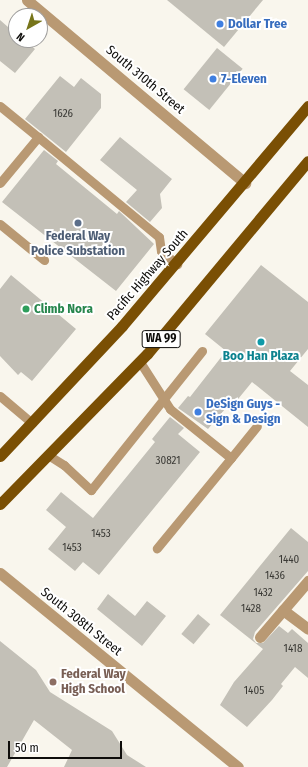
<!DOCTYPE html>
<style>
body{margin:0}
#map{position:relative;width:308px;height:767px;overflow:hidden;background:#f9f6ed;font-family:"Fira Sans Condensed",sans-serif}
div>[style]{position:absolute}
.building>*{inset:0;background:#c3c0b7;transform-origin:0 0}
.service>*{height:9px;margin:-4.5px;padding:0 4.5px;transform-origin:4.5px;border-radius:4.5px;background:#b99973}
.minor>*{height:11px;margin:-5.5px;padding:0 5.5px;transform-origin:5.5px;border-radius:5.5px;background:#b99973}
.tertiary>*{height:11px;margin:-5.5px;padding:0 5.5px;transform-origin:5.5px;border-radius:5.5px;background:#b99973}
.primary>*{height:11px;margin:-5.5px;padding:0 5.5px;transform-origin:5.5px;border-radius:5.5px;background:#7a4f04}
.dots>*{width:11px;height:11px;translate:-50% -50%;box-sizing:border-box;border:2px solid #fff;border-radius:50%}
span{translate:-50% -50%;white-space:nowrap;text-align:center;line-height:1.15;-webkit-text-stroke:4px #fff;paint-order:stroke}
.number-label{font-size:11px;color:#3b3a36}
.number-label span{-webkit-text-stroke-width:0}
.shield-label span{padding:1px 3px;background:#fff;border:1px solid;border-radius:3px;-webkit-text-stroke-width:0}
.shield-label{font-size:12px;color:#0e0d0b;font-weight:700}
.shop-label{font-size:13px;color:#366cbe;font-weight:700}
.left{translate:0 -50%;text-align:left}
.street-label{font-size:13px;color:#0e0d0b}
.service-label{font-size:13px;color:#4e5e75;font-weight:700}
.leisure-label{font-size:13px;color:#27864d;font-weight:700}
.culture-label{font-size:13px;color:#0d838f;font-weight:700}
.education-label{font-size:13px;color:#785e54;font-weight:700}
.north{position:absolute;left:8px;top:8px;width:40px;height:40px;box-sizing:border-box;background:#fff;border:1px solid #9f9e9d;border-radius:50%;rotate:219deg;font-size:11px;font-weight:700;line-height:16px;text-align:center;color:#0e0d0b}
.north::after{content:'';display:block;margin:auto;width:14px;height:18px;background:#77751a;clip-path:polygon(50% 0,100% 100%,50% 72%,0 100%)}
.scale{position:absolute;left:8px;top:741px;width:114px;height:18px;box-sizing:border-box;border:2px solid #0e0d0b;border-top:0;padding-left:5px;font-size:12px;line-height:14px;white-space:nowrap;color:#0e0d0b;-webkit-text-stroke:3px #fff;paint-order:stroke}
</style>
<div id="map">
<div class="building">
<div style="clip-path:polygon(167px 0,263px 0,224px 47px)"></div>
<div style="clip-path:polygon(0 20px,16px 34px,16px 40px,24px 40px,35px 49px,15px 73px,0 61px)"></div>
<div style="left:217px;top:48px;width:33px;height:53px;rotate:39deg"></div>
<div style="clip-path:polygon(60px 76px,74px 87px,81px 78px,101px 94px,101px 108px,66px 152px,25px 119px)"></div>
<div style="clip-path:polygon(120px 137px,172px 179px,160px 194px,162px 208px,150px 222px,126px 202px,137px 190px,100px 160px)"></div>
<div style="clip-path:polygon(44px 150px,58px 161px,56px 164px,117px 214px,119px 211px,154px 244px,116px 291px,2px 202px)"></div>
<div style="clip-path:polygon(261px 265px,308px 302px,308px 349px,290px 371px,308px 385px,308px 427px,252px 382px,234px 404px,231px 402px,208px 429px,178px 408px,188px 396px,190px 397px,226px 351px,205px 334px)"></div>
<div style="clip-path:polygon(11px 275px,76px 329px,32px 381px,21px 372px,18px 375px,0 356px,0 289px)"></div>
<div style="clip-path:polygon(170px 417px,184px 428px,178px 434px,200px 452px,99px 575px,83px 562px,75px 571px,48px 549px,66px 527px,46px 510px,61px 492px,93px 518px,155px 442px,152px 439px)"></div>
<div style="clip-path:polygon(291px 528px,308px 542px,308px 571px,255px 632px,253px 639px,256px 643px,263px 643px,279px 626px,288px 633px,292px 629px,308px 643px,308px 678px,295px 667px,281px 684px,283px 686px,272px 700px,247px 727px,220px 705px,234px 682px,263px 649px,220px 615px)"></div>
<div style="clip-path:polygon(108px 594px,135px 616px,147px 601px,166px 616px,142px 646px,97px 609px)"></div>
<div style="left:198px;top:614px;width:16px;height:26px;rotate:40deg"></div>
<div style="clip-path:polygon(0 641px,36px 670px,50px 692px,112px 731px,127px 755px,146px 767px,64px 767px,72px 750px,34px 720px,7px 767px,0 767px)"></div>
</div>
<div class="service">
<div style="left:0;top:106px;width:49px;rotate:39.2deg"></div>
<div style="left:0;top:183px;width:60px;rotate:-50.4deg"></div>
<div style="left:38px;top:137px;width:157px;rotate:39.6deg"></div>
<div style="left:159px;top:237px;width:14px;rotate:82deg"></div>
<div style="left:161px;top:251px;width:21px;rotate:39deg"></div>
<div style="left:0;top:224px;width:57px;rotate:39.3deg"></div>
<div style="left:140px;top:362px;width:56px;rotate:57.4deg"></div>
<div style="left:170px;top:409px;width:78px;rotate:38.8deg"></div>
<div style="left:231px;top:458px;width:117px;rotate:129.4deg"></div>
<div style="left:0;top:396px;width:42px;rotate:40.2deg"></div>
<div style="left:48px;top:455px;width:19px;rotate:32deg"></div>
<div style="left:64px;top:465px;width:37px;rotate:43deg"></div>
<div style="left:91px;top:490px;width:178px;rotate:-51.4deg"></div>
<div style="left:231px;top:458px;width:41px;rotate:-50.9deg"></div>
</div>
<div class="minor">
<div style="left:27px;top:0;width:285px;rotate:40deg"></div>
<div style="left:283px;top:610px;width:31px;rotate:37deg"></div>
<div style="left:260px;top:637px;width:74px;rotate:-49.4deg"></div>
</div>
<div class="tertiary">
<div style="left:0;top:573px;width:307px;rotate:39.2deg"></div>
</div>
<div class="primary">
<div style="left:0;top:456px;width:178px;rotate:-46.8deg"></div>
<div style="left:122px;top:326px;width:288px;rotate:-49.8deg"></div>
<div style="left:0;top:504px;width:210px;rotate:-45.6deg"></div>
<div style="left:147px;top:354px;width:251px;rotate:-50.2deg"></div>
</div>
<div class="dots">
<div style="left:220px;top:24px;background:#3f7fe0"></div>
<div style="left:213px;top:79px;background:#3f7fe0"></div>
<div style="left:78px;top:223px;background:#5c6f8a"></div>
<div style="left:26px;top:309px;background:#2e9e5b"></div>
<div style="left:261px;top:342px;background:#0f9aa8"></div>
<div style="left:198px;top:412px;background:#3f7fe0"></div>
<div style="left:53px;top:682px;background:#8d6e63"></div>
</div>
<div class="number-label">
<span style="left:63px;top:114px">1626</span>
<span style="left:168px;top:461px">30821</span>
<span style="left:101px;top:534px">1453</span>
<span style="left:72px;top:548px">1453</span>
<span style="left:289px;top:560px">1440</span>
<span style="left:275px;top:576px">1436</span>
<span style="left:263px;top:593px">1432</span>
<span style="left:251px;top:609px">1428</span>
<span style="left:293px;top:649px">1418</span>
<span style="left:254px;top:691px">1405</span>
</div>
<div class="shield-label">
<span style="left:161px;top:339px">WA 99</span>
</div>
<div class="shop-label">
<span class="left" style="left:228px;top:24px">Dollar Tree</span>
<span class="left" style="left:221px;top:79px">7-Eleven</span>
<span class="left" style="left:206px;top:412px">DeSign Guys -<br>Sign &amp; Design</span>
</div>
<div class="street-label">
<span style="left:145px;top:80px;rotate:40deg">South 310th Street</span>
<span style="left:148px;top:275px;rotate:-49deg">Pacific Highway South</span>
<span style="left:81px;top:622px;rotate:39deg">South 308th Street</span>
</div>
<div class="service-label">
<span style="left:78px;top:244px">Federal Way<br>Police Substation</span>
</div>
<div class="leisure-label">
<span class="left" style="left:34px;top:309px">Climb Nora</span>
</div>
<div class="culture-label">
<span style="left:261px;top:356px">Boo Han Plaza</span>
</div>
<div class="education-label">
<span class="left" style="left:61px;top:682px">Federal Way<br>High School</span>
</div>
<div class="north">N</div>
<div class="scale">50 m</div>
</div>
